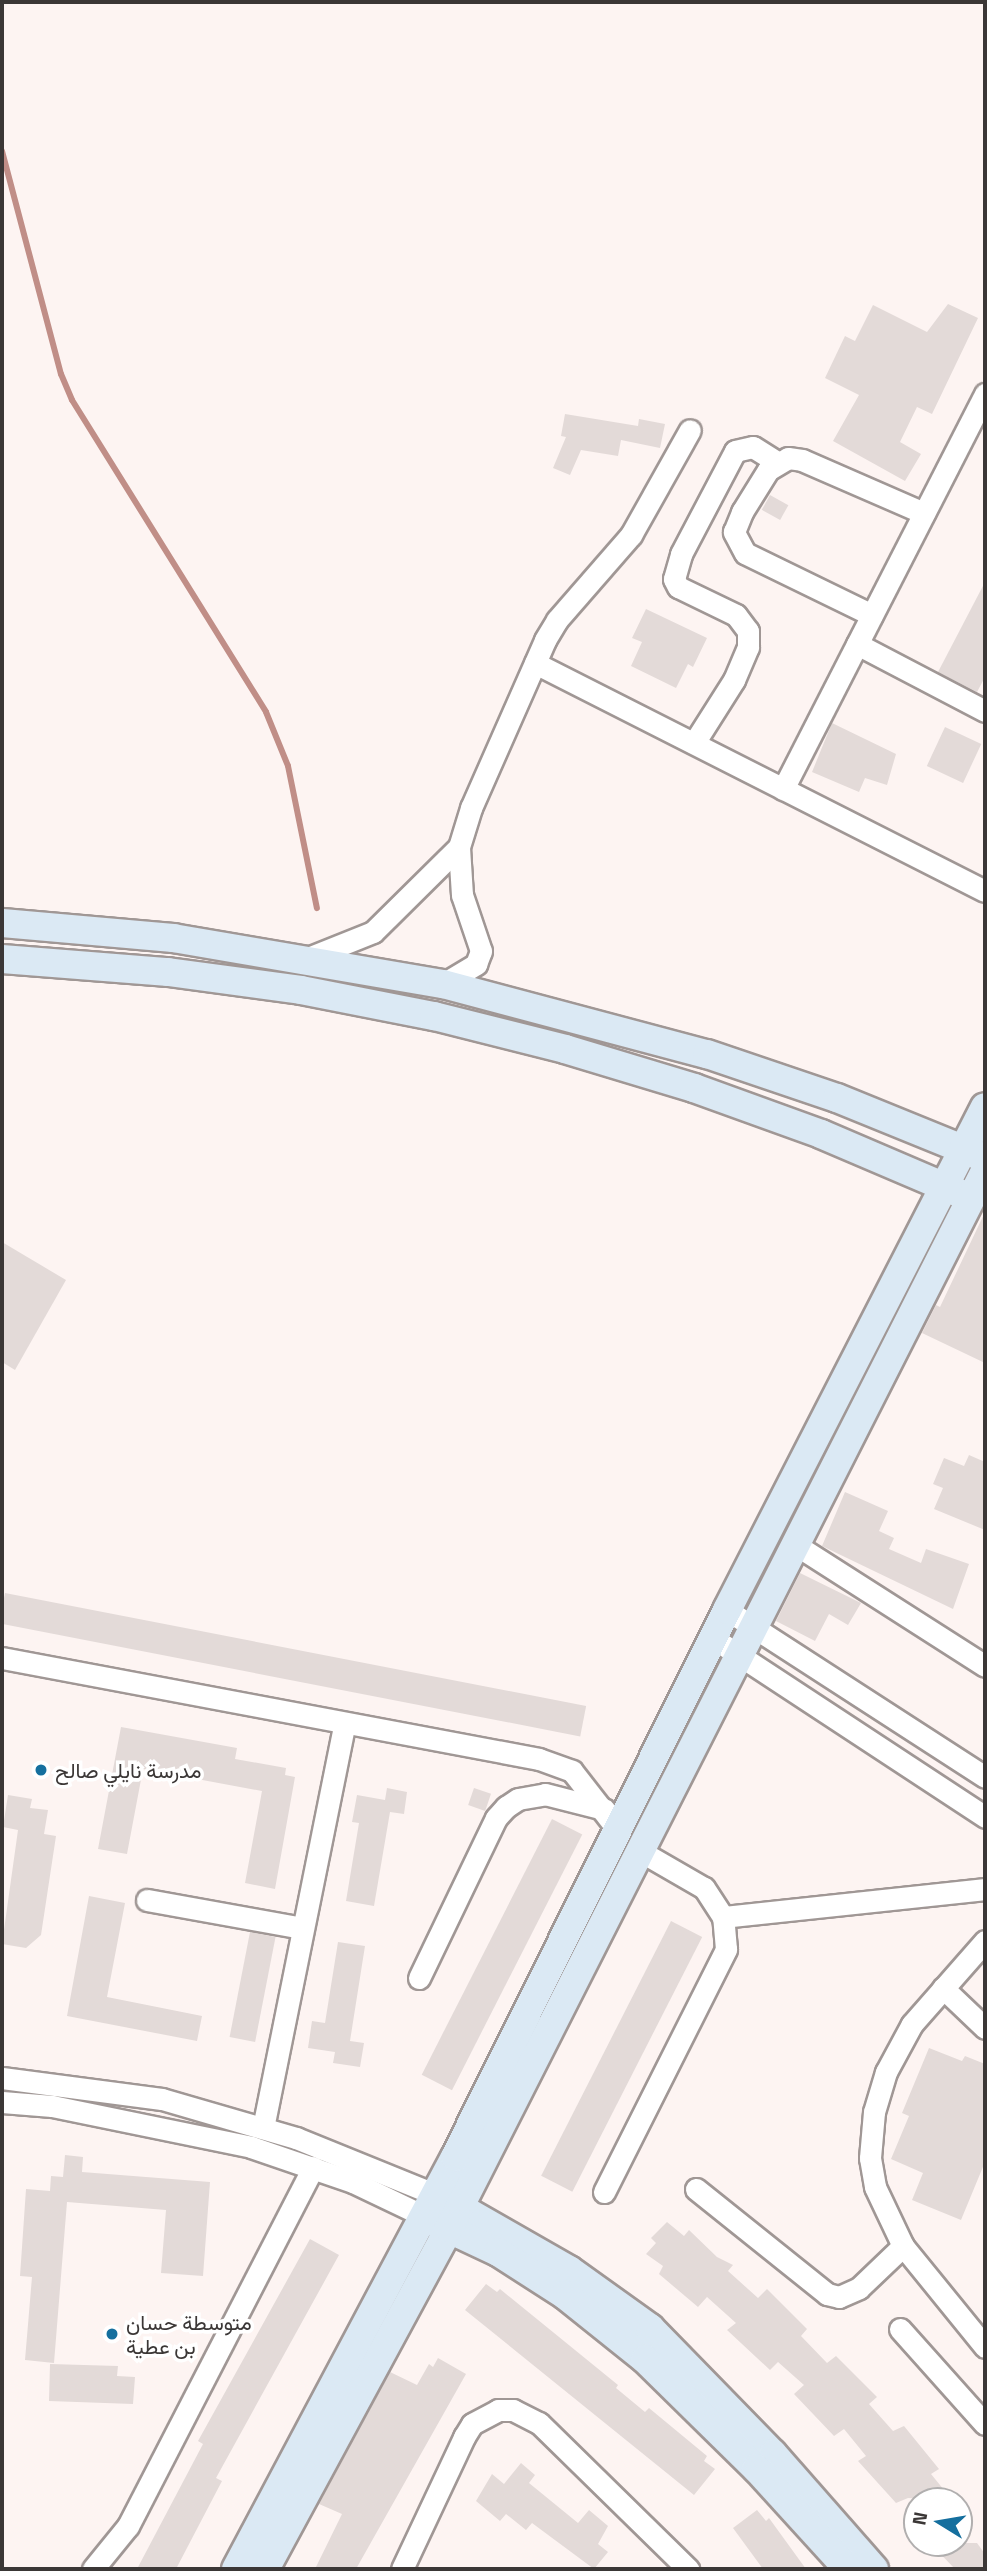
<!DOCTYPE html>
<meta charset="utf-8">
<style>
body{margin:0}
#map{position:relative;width:987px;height:2571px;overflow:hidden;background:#fdf4f2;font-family:"Titillium Web",Vazirmatn,sans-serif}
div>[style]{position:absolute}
.stream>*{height:6px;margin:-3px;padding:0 3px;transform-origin:3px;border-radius:3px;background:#c08e87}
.building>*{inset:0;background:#e3dad8;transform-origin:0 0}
.roads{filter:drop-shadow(2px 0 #a09795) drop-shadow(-2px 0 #a09795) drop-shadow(0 2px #a09795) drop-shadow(0 -2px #a09795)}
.minor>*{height:21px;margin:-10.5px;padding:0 10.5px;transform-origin:10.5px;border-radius:10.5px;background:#fff}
.major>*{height:28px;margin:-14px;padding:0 14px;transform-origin:14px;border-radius:14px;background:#dbe9f4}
.dots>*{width:19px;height:19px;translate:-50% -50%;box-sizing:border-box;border:4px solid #fff;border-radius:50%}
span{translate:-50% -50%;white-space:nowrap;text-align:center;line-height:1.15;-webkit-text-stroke:7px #fff;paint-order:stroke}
.poi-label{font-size:21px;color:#3b3736}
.left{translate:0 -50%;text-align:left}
.frame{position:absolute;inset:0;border:4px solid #3b3736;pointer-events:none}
.north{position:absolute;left:903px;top:2487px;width:70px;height:70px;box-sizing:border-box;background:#fff;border:2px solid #b1afaf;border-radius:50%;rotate:281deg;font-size:19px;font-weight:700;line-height:28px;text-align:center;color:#3b3736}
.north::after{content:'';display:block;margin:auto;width:24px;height:32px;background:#156f9e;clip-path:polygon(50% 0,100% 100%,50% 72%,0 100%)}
</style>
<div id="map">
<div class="stream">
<div style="left:2px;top:151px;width:231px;rotate:75.2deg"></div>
<div style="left:61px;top:374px;width:28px;rotate:67deg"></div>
<div style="left:72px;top:400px;width:367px;rotate:58.1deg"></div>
<div style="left:266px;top:712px;width:58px;rotate:67.8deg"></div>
<div style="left:288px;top:766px;width:145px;rotate:78.5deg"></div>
</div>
<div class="building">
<div style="clip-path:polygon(948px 304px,978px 318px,932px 414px,917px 407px,900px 442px,921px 454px,905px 481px,833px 441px,859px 395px,825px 378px,845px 336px,855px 341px,873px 305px,927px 332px)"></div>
<div style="clip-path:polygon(565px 414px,638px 426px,639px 419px,665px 424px,660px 448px,621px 440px,618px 456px,581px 450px,570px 475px,553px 468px,566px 437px,561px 436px)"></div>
<div style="left:770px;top:495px;width:21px;height:17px;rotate:29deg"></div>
<div style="clip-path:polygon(985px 582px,985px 677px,977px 692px,938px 672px)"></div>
<div style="clip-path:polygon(646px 609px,707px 638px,693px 667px,688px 664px,676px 688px,631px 666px,642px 642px,632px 638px)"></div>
<div style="clip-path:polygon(832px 723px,896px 754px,887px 785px,865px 778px,859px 792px,812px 772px)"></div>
<div style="left:945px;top:727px;width:40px;height:43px;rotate:25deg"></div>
<div style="clip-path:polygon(985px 1212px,985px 1363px,922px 1333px,936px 1305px,940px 1307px)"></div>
<div style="clip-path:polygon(2px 1242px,66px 1280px,15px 1370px,2px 1362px)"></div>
<div style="clip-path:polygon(969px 1455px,985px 1462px,985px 1530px,934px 1509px,943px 1488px,933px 1484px,944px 1458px,964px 1466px)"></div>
<div style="clip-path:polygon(845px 1492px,888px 1511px,879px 1531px,894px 1538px,889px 1549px,921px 1563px,926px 1549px,969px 1564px,953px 1609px,822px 1546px)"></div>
<div style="clip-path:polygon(800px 1573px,861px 1603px,848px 1625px,829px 1614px,815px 1641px,776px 1621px)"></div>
<div style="left:5px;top:1593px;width:592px;height:31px;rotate:11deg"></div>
<div style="clip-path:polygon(121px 1727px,237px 1748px,235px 1759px,286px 1768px,285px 1775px,295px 1777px,275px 1889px,245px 1883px,262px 1791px,143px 1769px,127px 1854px,98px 1849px)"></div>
<div style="clip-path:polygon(387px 1788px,407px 1792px,404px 1814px,390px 1812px,374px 1906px,346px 1901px,359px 1823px,352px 1822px,357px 1795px,385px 1800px)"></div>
<div style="left:474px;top:1788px;width:18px;height:18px;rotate:19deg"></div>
<div style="clip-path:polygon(8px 1795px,32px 1799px,30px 1808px,48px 1810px,44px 1834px,56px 1836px,41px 1935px,26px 1948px,2px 1944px,18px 1830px,3px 1827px)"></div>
<div style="left:552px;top:1819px;width:34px;height:287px;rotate:27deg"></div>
<div style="clip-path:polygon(89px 1896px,125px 1903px,107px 1997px,202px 2016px,197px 2041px,67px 2016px)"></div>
<div style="left:671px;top:1921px;width:35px;height:286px;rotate:27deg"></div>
<div style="left:250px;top:1932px;width:26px;height:107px;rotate:11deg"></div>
<div style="clip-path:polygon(338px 1942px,365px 1946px,350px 2041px,364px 2043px,360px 2067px,333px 2063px,335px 2052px,308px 2048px,312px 2021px,325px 2023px)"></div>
<div style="clip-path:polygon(929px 2048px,962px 2061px,965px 2056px,985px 2064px,985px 2162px,961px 2220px,912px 2200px,923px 2173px,891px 2159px,909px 2116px,902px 2113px)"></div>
<div style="clip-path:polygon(65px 2155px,83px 2157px,82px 2172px,210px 2182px,203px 2276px,161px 2273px,166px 2210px,67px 2202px,54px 2363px,25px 2360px,32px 2277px,20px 2276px,26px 2189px,50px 2191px,51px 2176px,63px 2177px)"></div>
<div style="clip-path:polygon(667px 2222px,684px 2236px,689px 2230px,717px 2257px,733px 2265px,728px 2271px,758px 2298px,767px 2289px,807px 2329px,801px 2336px,827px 2363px,836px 2356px,877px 2397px,869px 2404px,893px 2431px,904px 2426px,939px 2469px,931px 2474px,953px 2501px,908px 2498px,896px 2503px,858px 2461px,866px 2456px,844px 2429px,834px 2436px,794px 2394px,804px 2385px,778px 2362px,770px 2370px,727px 2330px,736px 2323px,707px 2297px,698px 2307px,659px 2274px,663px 2266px,646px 2254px,656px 2243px,651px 2238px)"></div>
<div style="clip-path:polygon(310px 2239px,339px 2255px,216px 2478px,222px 2481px,176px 2569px,137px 2569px,203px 2444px,198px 2441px)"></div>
<div style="clip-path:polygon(486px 2284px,497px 2292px,500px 2289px,618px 2385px,616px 2388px,645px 2412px,649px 2408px,707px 2456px,704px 2461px,715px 2469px,694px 2495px,465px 2310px)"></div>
<div style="clip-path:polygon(438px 2358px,466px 2374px,356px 2569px,315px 2569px,342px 2514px,319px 2504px,390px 2372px,417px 2385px,429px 2364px,433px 2367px)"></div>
<div style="clip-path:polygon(50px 2364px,118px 2366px,117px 2376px,135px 2377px,133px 2404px,49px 2401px)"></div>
<div style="clip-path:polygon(521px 2463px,535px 2475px,529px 2483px,578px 2523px,589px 2510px,608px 2526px,598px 2544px,608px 2552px,594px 2569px,532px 2523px,526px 2530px,506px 2514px,500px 2521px,476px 2501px,492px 2474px,504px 2484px)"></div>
<div style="clip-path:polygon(757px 2510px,766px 2521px,769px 2518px,806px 2569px,763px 2569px,733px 2528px)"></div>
<div style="clip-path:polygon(930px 2543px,977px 2543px,985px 2554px,985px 2569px,955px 2569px)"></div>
</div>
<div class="roads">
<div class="minor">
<div style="left:872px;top:615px;width:141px;rotate:-154deg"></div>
<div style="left:745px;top:553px;width:24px;rotate:-118deg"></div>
<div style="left:734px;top:532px;width:22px;rotate:-68deg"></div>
<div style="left:742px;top:512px;width:49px;rotate:-58.2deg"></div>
<div style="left:768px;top:470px;width:23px;rotate:-31deg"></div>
<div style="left:788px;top:458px;width:14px;rotate:8deg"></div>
<div style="left:802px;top:460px;width:133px;rotate:23.5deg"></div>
<div style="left:857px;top:644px;width:144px;rotate:27.6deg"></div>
<div style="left:535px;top:663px;width:504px;rotate:26.87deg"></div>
<div style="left:694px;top:743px;width:75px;rotate:-57.6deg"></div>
<div style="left:734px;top:680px;width:36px;rotate:-67deg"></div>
<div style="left:748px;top:647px;width:16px;rotate:-90deg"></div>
<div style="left:748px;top:631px;width:20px;rotate:-127deg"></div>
<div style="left:736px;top:615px;width:64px;rotate:-154.2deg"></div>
<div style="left:678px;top:587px;width:9px;rotate:-117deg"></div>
<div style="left:674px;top:579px;width:26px;rotate:-74deg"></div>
<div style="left:681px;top:554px;width:116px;rotate:-62.3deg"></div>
<div style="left:735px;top:451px;width:18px;rotate:-13deg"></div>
<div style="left:753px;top:447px;width:28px;rotate:32deg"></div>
<div style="left:783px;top:789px;width:444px;rotate:-62.9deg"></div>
<div style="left:308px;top:958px;width:70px;rotate:-21.8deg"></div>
<div style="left:373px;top:932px;width:121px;rotate:-44.7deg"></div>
<div style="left:443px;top:984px;width:39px;rotate:-31deg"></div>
<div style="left:476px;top:964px;width:14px;rotate:-69deg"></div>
<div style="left:481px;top:951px;width:59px;rotate:-108.7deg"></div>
<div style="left:462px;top:895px;width:48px;rotate:-93.6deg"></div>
<div style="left:459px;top:847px;width:41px;rotate:-72.9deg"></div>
<div style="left:471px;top:808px;width:184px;rotate:-66.2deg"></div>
<div style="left:545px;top:640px;width:23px;rotate:-59deg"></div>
<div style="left:557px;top:620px;width:113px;rotate:-49deg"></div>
<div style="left:631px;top:535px;width:120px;rotate:-60.7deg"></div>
<div style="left:796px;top:1545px;width:224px;rotate:32.6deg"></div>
<div style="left:727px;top:1610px;width:307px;rotate:32.9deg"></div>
<div style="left:713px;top:1638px;width:326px;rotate:33.3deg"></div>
<div style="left:2px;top:1658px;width:546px;rotate:10.65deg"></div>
<div style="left:539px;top:1759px;width:35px;rotate:20deg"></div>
<div style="left:572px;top:1771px;width:75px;rotate:52.1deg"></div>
<div style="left:147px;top:1900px;width:158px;rotate:10.2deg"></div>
<div style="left:723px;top:1917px;width:263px;rotate:-6.1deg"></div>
<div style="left:985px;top:1941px;width:111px;rotate:131.3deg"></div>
<div style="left:912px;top:2024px;width:55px;rotate:118.4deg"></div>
<div style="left:886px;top:2072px;width:42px;rotate:106.7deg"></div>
<div style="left:874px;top:2112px;width:46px;rotate:95deg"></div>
<div style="left:870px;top:2158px;width:29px;rotate:80deg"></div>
<div style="left:875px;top:2187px;width:65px;rotate:64.6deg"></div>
<div style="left:903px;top:2246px;width:130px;rotate:50.9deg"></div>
<div style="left:419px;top:1978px;width:178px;rotate:-64.3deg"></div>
<div style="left:496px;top:1818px;width:15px;rotate:-48deg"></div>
<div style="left:506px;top:1807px;width:14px;rotate:-34deg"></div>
<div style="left:518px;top:1799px;width:27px;rotate:-10deg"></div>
<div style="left:545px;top:1794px;width:61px;rotate:14.3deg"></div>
<div style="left:943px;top:1988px;width:58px;rotate:43.6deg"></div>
<div style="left:2px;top:2078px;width:161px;rotate:7.5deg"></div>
<div style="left:162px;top:2099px;width:140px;rotate:16.2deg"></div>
<div style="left:296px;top:2138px;width:149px;rotate:22.1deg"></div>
<div style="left:2px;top:2102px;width:50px;rotate:4.6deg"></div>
<div style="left:52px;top:2106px;width:203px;rotate:11.6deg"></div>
<div style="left:251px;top:2147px;width:108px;rotate:18.9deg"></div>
<div style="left:353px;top:2182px;width:79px;rotate:25.6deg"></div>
<div style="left:263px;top:2128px;width:411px;rotate:-78.6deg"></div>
<div style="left:696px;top:2189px;width:168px;rotate:38.7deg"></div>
<div style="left:827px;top:2294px;width:12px;rotate:14deg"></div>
<div style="left:839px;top:2297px;width:22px;rotate:-24deg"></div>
<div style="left:859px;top:2288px;width:61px;rotate:-43.7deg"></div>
<div style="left:604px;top:2192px;width:272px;rotate:-63.3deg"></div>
<div style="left:726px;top:1949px;width:32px;rotate:-95deg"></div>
<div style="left:723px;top:1917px;width:35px;rotate:-123deg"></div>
<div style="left:704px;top:1888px;width:74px;rotate:-150deg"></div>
<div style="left:900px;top:2329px;width:127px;rotate:48.2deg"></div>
<div style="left:93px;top:2569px;width:55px;rotate:-50.9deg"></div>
<div style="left:128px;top:2526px;width:404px;rotate:-62.7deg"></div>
<div style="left:402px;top:2569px;width:146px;rotate:-64.8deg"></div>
<div style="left:464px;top:2437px;width:15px;rotate:-58deg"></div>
<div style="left:472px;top:2424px;width:30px;rotate:-28deg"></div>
<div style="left:498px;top:2410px;width:15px"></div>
<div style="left:513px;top:2410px;width:29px;rotate:27deg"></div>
<div style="left:539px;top:2423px;width:209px;rotate:44.4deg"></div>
</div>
<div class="major">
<div style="left:2px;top:923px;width:172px;rotate:5deg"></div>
<div style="left:173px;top:938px;width:274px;rotate:9.7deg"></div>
<div style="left:443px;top:984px;width:273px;rotate:14.9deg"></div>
<div style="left:707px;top:1054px;width:137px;rotate:18.7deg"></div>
<div style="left:837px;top:1098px;width:154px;rotate:22.1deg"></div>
<div style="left:2px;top:959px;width:167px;rotate:4.5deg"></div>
<div style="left:168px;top:972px;width:134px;rotate:7.7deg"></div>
<div style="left:301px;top:990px;width:136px;rotate:11.1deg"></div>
<div style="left:434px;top:1016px;width:135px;rotate:14.1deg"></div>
<div style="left:565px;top:1049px;width:135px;rotate:16.8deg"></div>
<div style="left:694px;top:1088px;width:135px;rotate:19.9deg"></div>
<div style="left:821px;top:1134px;width:153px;rotate:23.1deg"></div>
<div style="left:443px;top:2198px;width:145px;rotate:29.7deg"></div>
<div style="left:569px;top:2270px;width:100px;rotate:35.6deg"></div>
<div style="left:650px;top:2328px;width:176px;rotate:45.7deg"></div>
<div style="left:773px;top:2454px;width:153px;rotate:48.7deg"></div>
<div style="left:432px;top:2221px;width:73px;rotate:25.2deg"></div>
<div style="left:498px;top:2252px;width:80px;rotate:32.7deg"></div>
<div style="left:565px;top:2295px;width:102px;rotate:38.7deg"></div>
<div style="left:645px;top:2359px;width:156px;rotate:44.5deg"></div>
<div style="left:756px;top:2468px;width:137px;rotate:47.7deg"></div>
<div style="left:236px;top:2569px;width:467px;rotate:-62deg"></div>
<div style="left:455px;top:2157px;width:611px;rotate:-63.56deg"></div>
<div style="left:727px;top:1610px;width:565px;rotate:-62.85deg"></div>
<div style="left:265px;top:2569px;width:387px;rotate:-61.6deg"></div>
<div style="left:449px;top:2228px;width:1185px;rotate:-63.11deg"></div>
</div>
</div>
<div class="dots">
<div style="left:41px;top:1770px;background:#156f9e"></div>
<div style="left:112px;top:2334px;background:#156f9e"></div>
</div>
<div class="poi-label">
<span class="left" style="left:55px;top:1770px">مدرسة نايلي صالح</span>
<span class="left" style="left:126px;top:2334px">متوسطة حسان<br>بن عطية</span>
</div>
<div class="frame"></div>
<div class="north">N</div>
</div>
